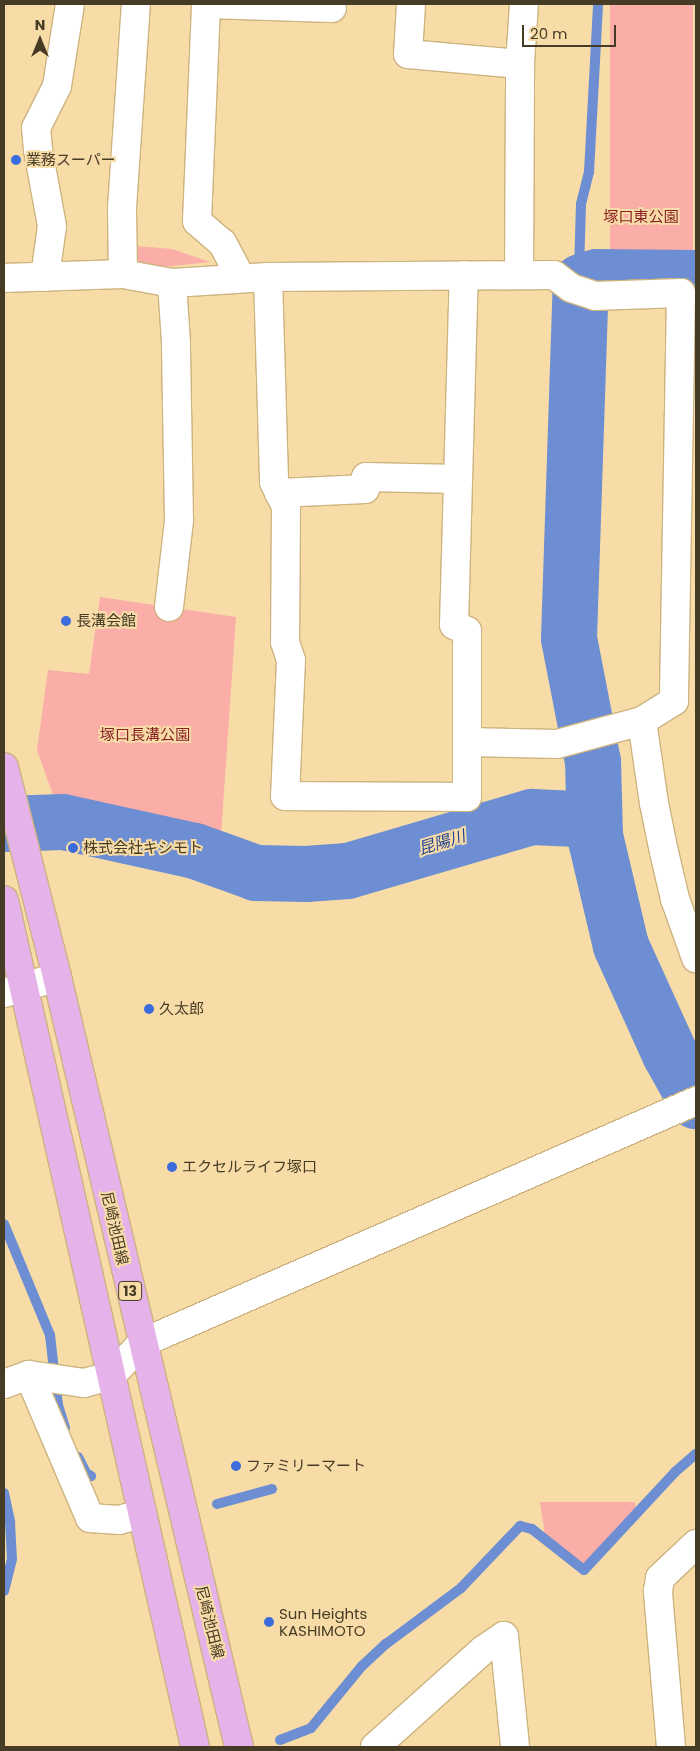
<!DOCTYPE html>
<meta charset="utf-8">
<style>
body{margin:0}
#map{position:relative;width:700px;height:1751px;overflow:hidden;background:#f7dca7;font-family:Poppins,"Noto Sans JP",sans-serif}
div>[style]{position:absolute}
.green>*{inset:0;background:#fbada7;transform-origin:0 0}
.stream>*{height:10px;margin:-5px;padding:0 5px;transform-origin:5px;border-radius:5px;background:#6d8ed2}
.river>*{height:56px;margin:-28px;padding:0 28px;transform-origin:28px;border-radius:28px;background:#6d8ed2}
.roads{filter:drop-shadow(1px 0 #cdb37f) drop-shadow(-1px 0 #cdb37f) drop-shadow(0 1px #cdb37f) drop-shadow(0 -1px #cdb37f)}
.street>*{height:28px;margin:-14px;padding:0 14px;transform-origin:14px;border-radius:14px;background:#fff}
.primary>*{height:28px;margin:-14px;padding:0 14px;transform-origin:14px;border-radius:14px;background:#e5b2e9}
.dots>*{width:14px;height:14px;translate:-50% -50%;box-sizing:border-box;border:2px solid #f7dca7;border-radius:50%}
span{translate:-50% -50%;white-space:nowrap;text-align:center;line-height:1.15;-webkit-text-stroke:4px #f7dca7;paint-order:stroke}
.shield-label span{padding:1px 4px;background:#f7dca7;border:1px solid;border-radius:4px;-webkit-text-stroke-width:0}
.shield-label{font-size:14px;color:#463b25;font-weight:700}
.poi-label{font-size:15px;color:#463b25}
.left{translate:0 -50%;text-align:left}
.park-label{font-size:15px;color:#892124}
.street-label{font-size:15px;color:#463b25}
.water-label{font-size:16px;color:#224394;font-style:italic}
.frame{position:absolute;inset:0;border:5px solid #463b25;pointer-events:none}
.north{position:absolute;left:15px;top:15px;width:50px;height:50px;-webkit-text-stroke:4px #f7dca7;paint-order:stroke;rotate:0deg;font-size:14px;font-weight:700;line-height:20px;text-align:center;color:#463b25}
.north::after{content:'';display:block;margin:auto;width:18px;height:22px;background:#463b25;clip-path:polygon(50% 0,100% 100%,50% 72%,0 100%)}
.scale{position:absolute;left:522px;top:25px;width:94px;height:22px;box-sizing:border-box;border:2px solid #463b25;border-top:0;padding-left:6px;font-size:15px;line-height:18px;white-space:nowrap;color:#463b25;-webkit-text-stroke:4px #f7dca7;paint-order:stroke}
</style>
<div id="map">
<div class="green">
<div style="left:610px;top:4px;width:83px;height:261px"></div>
<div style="clip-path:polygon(136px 246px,172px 249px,210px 262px,154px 268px,136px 262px)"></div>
<div style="clip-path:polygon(100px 597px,236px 617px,221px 835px,74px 803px,56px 803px,37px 750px,48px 670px,89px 674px)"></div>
<div style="clip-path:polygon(540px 1502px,635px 1502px,636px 1512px,583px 1567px,545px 1535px)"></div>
</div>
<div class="stream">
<div style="left:581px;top:282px;width:11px;rotate:-100deg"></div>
<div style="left:579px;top:271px;width:67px;rotate:-88.3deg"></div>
<div style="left:581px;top:204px;width:33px;rotate:-76deg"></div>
<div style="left:589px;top:172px;width:168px;rotate:-86.9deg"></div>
<div style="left:4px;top:1224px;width:120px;rotate:67.5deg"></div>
<div style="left:50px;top:1335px;width:70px;rotate:83.5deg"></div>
<div style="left:58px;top:1405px;width:24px;rotate:73deg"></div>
<div style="left:78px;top:1457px;width:18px;rotate:63deg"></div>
<div style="left:86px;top:1473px;width:6px;rotate:31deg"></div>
<div style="left:4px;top:1493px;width:30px;rotate:78deg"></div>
<div style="left:10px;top:1522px;width:37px;rotate:87deg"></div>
<div style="left:12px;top:1559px;width:33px;rotate:104deg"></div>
<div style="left:217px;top:1504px;width:57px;rotate:-15.3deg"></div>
<div style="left:280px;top:1740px;width:33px;rotate:-21deg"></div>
<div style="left:311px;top:1728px;width:80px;rotate:-50.6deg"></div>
<div style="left:362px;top:1666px;width:33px;rotate:-43deg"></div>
<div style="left:386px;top:1644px;width:94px;rotate:-36.7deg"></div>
<div style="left:461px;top:1588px;width:86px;rotate:-46.4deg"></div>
<div style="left:520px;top:1526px;width:12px;rotate:14deg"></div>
<div style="left:532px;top:1529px;width:66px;rotate:38.3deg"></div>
<div style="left:584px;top:1570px;width:134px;rotate:-47.1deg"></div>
<div style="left:675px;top:1472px;width:28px;rotate:-41deg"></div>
</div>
<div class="river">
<div style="left:4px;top:824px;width:59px;rotate:-1.9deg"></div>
<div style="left:63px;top:822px;width:135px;rotate:12.4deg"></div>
<div style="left:195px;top:851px;width:65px;rotate:19.8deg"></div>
<div style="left:256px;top:873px;width:50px;rotate:1.1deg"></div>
<div style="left:306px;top:874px;width:42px;rotate:-4.1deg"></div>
<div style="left:348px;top:871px;width:192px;rotate:-16.4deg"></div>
<div style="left:532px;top:817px;width:45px;rotate:2.5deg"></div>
<div style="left:577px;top:819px;width:13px;rotate:27deg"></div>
<div style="left:589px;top:825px;width:13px;rotate:61deg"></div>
<div style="left:595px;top:836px;width:113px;rotate:76.7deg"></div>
<div style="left:621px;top:946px;width:119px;rotate:65.6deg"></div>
<div style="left:670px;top:1054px;width:54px;rotate:61deg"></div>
<div style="left:595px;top:836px;width:74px;rotate:-91.5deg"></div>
<div style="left:593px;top:762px;width:126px;rotate:-101deg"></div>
<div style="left:569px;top:638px;width:356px;rotate:-88.1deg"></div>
<div style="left:581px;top:282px;width:17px;rotate:-17deg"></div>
<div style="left:597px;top:277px;width:99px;rotate:0.6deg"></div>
</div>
<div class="roads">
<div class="street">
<div style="left:411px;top:4px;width:50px;rotate:93.4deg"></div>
<div style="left:408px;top:54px;width:112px;rotate:5.1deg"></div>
<div style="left:123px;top:274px;width:66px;rotate:-90.9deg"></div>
<div style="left:122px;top:208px;width:204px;rotate:-86.1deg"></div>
<div style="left:519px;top:275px;width:211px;rotate:-89.7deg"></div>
<div style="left:520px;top:64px;width:60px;rotate:-86.2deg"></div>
<div style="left:45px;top:277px;width:51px;rotate:-82.2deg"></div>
<div style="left:52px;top:226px;width:77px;rotate:-100.4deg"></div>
<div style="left:38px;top:150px;width:22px;rotate:-95deg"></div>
<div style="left:36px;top:128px;width:47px;rotate:-63.4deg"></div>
<div style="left:57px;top:86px;width:83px;rotate:-81deg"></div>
<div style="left:268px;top:277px;width:205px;rotate:88.3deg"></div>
<div style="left:274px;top:482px;width:28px;rotate:64deg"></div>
<div style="left:286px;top:507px;width:135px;rotate:90.4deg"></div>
<div style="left:285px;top:642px;width:19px;rotate:72deg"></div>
<div style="left:291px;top:660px;width:136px;rotate:92.5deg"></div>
<div style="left:285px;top:796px;width:182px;rotate:0.3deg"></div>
<div style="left:467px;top:797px;width:166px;rotate:-90deg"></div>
<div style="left:467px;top:631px;width:14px;rotate:-155deg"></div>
<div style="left:454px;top:625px;width:350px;rotate:-88.4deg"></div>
<div style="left:4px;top:278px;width:119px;rotate:-1.9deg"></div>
<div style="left:123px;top:274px;width:50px;rotate:10.4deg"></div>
<div style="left:172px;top:283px;width:96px;rotate:-3.6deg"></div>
<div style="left:268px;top:277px;width:286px;rotate:-0.4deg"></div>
<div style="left:554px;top:275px;width:21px;rotate:37deg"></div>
<div style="left:571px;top:288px;width:25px;rotate:18deg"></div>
<div style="left:595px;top:296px;width:86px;rotate:-2deg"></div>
<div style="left:681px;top:293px;width:408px;rotate:91deg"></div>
<div style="left:674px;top:701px;width:38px;rotate:148deg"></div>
<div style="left:642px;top:721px;width:88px;rotate:164.9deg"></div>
<div style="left:557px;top:744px;width:89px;rotate:-178.7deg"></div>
<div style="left:241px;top:278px;width:40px;rotate:-118deg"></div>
<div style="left:222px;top:243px;width:33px;rotate:-139deg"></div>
<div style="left:197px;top:221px;width:217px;rotate:-87.6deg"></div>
<div style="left:206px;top:4px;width:126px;rotate:1.8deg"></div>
<div style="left:279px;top:493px;width:86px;rotate:-2.7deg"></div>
<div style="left:365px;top:489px;width:12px;rotate:-85deg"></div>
<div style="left:366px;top:477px;width:92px;rotate:1.2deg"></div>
<div style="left:169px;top:607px;width:88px;rotate:-83.4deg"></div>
<div style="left:179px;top:520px;width:178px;rotate:-91deg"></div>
<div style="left:176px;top:342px;width:59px;rotate:-93.9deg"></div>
<div style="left:642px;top:721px;width:83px;rotate:81.7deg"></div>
<div style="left:654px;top:803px;width:50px;rotate:78.5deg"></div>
<div style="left:664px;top:852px;width:48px;rotate:76.8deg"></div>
<div style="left:675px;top:899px;width:63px;rotate:70.4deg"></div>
<div style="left:4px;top:993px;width:55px;rotate:-16.8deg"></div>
<div style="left:29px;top:1375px;width:155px;rotate:66.9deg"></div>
<div style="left:90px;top:1518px;width:29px;rotate:4deg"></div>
<div style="left:119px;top:1520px;width:24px;rotate:-15deg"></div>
<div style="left:4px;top:1384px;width:27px;rotate:-20deg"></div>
<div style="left:29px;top:1375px;width:56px;rotate:8.3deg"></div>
<div style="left:84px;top:1383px;width:28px;rotate:-15deg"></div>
<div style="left:111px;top:1376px;width:45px;rotate:-46.8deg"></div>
<div style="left:142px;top:1343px;width:605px;rotate:-23.6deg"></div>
<div style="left:375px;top:1747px;width:145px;rotate:-41.9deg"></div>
<div style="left:483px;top:1650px;width:25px;rotate:-34deg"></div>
<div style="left:504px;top:1636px;width:112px;rotate:84.3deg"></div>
<div style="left:671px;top:1747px;width:157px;rotate:-94.8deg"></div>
<div style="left:658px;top:1591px;width:13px;rotate:-81deg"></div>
<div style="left:660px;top:1578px;width:50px;rotate:-43.4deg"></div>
</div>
<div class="primary">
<div style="left:4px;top:767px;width:217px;rotate:75.8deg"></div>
<div style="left:57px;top:977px;width:791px;rotate:76.7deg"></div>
<div style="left:4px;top:900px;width:868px;rotate:77.29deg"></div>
</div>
</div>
<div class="dots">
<div style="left:16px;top:160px;background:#3c6bdc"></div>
<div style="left:66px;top:621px;background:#3c6bdc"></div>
<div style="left:73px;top:848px;background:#3c6bdc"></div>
<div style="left:149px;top:1009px;background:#3c6bdc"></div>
<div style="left:172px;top:1167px;background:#3c6bdc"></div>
<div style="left:236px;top:1466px;background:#3c6bdc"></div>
<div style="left:269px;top:1622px;background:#3c6bdc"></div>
</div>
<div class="shield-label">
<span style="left:130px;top:1291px">13</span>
</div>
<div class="poi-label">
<span class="left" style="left:26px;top:160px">業務スーパー</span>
<span class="left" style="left:76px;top:621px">長溝会館</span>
<span class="left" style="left:83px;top:848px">株式会社キシモト</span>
<span class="left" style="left:159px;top:1009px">久太郎</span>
<span class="left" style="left:182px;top:1167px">エクセルライフ塚口</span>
<span class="left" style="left:246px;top:1466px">ファミリーマート</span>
<span class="left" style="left:279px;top:1622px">Sun Heights<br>KASHIMOTO</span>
</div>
<div class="park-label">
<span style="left:641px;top:217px">塚口東公園</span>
<span style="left:145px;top:735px">塚口長溝公園</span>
</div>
<div class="street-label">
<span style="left:115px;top:1228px;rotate:77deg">尼崎池田線</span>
<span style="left:210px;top:1622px;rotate:76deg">尼崎池田線</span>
</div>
<div class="water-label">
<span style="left:442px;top:843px;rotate:-17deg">昆陽川</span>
</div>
<div class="frame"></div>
<div class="north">N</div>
<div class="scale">20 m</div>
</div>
